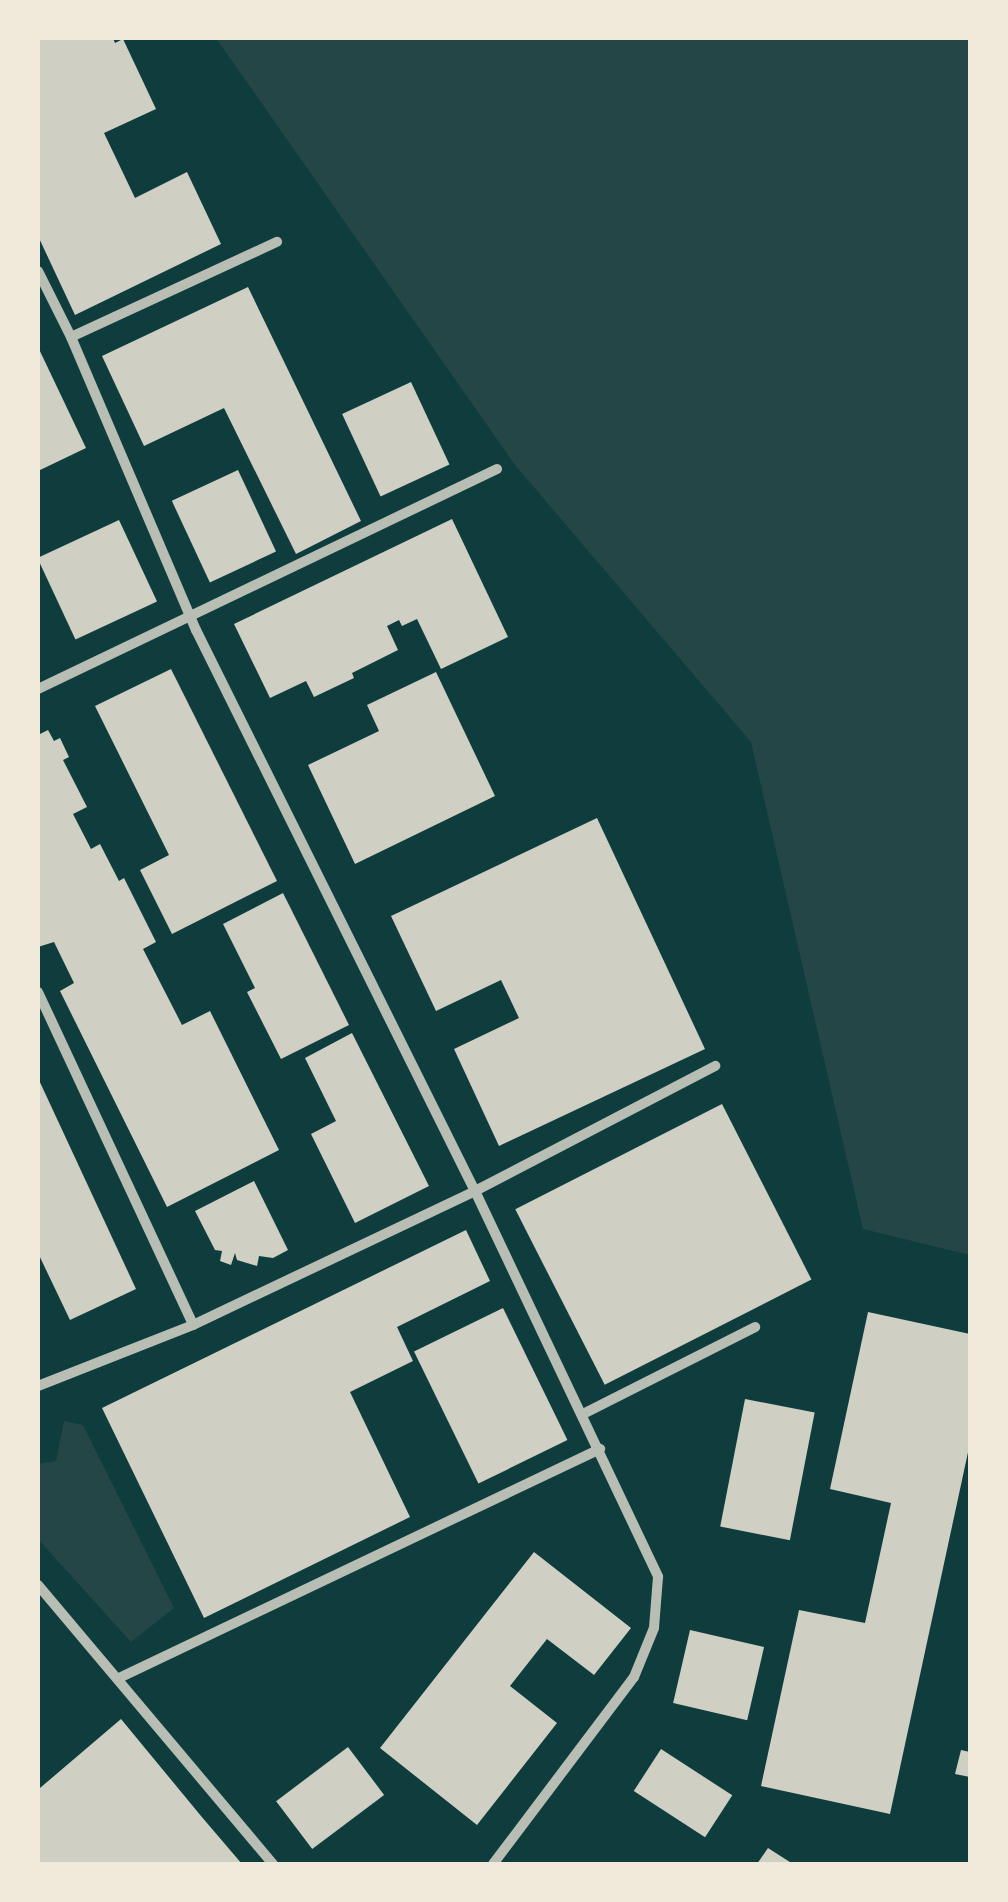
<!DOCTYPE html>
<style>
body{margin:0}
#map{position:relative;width:1008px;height:1902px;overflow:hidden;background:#0f3d3e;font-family:Arial,sans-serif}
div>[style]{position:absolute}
.green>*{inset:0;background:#244646}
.building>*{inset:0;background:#cfcfc3;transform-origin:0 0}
.minor>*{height:10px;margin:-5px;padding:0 5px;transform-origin:5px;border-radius:5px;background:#b8beb3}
span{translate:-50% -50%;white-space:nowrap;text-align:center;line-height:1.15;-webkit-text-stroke:8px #f1e9da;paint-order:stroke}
.frame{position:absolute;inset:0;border:40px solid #f1e9da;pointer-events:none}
</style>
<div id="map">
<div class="green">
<div style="clip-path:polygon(216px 38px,970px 38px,970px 1255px,863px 1229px,751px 742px,515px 465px)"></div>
<div style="clip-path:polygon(64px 1421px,83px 1425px,174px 1608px,131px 1642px,38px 1539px,38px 1464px,56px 1461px)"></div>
</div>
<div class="building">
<div style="clip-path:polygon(38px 38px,113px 38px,115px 43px,123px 39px,156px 109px,104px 133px,135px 198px,187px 172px,221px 244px,75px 315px,38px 236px)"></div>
<div style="clip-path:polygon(248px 287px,361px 521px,296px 554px,224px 408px,144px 446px,102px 356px)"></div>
<div style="clip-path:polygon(38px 347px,86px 448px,38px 471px)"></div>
<div style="left:411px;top:382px;width:91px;height:76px;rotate:65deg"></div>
<div style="left:238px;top:470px;width:90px;height:73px;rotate:65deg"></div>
<div style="clip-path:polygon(452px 519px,508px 637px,441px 669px,417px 619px,402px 626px,399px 620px,387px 626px,398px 650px,352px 673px,354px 678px,314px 697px,306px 681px,270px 698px,234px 624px)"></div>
<div style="left:119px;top:520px;width:90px;height:90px;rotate:65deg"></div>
<div style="clip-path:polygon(171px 669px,277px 881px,172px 934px,140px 870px,169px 855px,95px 706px)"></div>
<div style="clip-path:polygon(436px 672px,495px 796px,355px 864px,308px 765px,379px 731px,367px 705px)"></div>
<div style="clip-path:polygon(48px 730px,54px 741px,60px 738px,69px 757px,63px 760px,87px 807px,73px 814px,91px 849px,100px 844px,119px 881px,124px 878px,156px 942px,143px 949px,182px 1025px,210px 1011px,279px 1150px,167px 1207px,60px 991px,74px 983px,54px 942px,38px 947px,38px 735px)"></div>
<div style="clip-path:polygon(597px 818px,705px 1049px,499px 1146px,454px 1049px,519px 1018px,501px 980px,436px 1011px,391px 916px)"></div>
<div style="clip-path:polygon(283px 893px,349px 1025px,281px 1059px,247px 992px,255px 988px,223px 924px)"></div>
<div style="clip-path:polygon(352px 1033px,429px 1186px,355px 1223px,311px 1134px,336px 1121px,305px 1058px)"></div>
<div style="clip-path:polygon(38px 1078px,136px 1289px,70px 1320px,38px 1253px)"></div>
<div style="left:722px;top:1104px;width:197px;height:232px;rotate:63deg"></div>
<div style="clip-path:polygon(254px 1181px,288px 1250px,273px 1258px,259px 1256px,257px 1266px,237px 1260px,235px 1253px,231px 1265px,220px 1261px,222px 1251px,215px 1250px,195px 1211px)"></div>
<div style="clip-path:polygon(466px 1230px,490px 1281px,397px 1327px,413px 1361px,350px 1392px,410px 1517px,204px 1618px,102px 1408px)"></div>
<div style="left:503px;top:1308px;width:147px;height:99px;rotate:64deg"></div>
<div style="clip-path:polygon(868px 1312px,970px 1334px,970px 1443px,890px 1814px,761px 1786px,799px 1610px,865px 1623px,891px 1503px,830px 1489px)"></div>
<div style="left:745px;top:1399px;width:71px;height:130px;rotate:11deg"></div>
<div style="clip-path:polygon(534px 1552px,631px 1628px,594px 1675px,547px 1639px,510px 1686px,557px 1723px,477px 1825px,380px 1748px)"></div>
<div style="left:690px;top:1630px;width:76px;height:75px;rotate:13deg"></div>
<div style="clip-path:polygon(121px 1719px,201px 1816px,242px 1864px,38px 1864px,38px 1785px,40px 1788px)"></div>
<div style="left:348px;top:1747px;width:60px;height:90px;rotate:53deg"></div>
<div style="left:661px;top:1749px;width:85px;height:50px;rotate:33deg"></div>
<div style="clip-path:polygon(961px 1750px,970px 1752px,970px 1777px,955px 1774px)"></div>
<div style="clip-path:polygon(768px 1848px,793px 1864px,757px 1864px)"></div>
</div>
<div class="minor">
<div style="left:38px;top:271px;width:74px;rotate:63.4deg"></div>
<div style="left:71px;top:337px;width:319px;rotate:66.9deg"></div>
<div style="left:196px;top:630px;width:627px;rotate:63.56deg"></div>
<div style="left:475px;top:1191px;width:427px;rotate:64.6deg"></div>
<div style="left:658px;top:1577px;width:51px;rotate:94.5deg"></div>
<div style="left:654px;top:1628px;width:53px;rotate:112.2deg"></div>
<div style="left:634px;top:1677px;width:234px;rotate:127deg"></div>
<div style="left:71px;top:337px;width:227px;rotate:-24.8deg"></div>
<div style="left:38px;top:689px;width:509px;rotate:-25.61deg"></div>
<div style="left:38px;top:992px;width:367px;rotate:65deg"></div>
<div style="left:38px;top:1386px;width:167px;rotate:-21.5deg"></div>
<div style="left:193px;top:1325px;width:312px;rotate:-25.4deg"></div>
<div style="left:475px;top:1191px;width:271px;rotate:-27.5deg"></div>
<div style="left:583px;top:1414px;width:193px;rotate:-26.8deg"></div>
<div style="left:38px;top:1585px;width:365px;rotate:49.9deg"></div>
<div style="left:119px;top:1678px;width:533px;rotate:-25.46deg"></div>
</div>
<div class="frame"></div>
</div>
